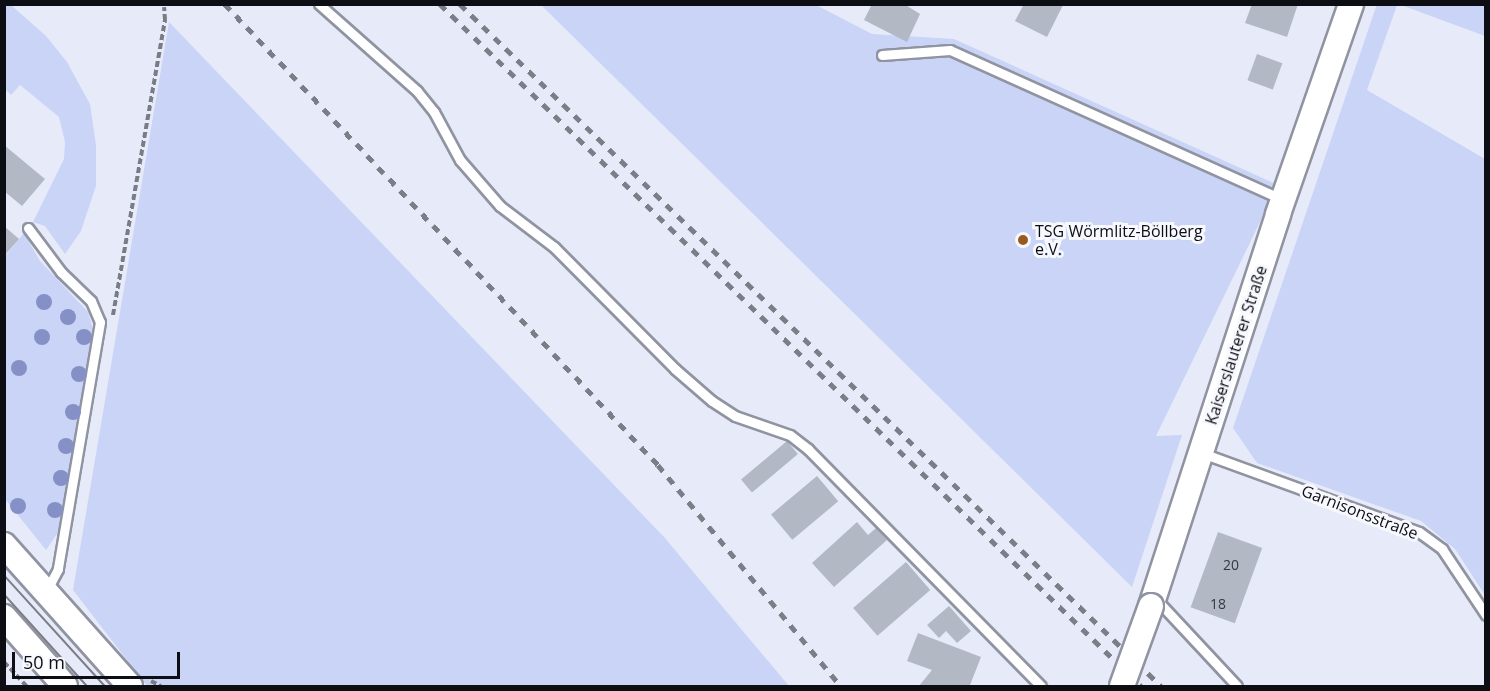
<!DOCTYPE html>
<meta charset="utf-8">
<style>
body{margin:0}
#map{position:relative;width:1490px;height:691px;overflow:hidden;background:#e7ebf9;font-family:"Open Sans",sans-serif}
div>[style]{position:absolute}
.green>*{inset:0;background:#c9d4f6}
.building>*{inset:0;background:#b3b8c5;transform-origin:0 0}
.path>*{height:4px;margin-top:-2px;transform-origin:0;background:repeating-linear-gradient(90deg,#7a7c85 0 6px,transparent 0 9px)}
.roads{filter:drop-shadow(2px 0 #9094a1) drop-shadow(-2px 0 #9094a1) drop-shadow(0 2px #9094a1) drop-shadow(0 -2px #9094a1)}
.service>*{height:9px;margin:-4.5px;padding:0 4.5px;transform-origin:4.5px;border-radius:4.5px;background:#fff}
.tertiary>*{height:24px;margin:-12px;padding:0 12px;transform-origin:12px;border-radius:12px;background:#fff}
.tram>*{height:1.5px;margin:-0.75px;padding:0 0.75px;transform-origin:0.75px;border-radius:0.75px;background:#7b7e87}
.rail>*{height:4.5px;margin-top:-2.25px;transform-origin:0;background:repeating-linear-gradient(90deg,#7b7e87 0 8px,transparent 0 16px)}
.bridges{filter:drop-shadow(2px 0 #9094a1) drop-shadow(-2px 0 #9094a1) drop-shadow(0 2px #9094a1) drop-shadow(0 -2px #9094a1)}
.tertiary-bridge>*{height:24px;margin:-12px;padding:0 12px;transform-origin:12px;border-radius:12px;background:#fff}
.trees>*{width:16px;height:16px;margin:-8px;border-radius:50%;background:#8590c7}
.dots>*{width:16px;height:16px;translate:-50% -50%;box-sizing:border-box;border:3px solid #f7f9fe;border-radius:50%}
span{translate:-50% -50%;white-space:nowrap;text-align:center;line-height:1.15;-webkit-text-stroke:6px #f7f9fe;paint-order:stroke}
.number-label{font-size:14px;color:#363840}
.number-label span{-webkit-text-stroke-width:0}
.poi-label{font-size:16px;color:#0d0e13}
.left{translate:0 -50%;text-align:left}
.street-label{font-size:16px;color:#0d0e13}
.frame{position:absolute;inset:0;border:6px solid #0d0e13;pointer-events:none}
.scale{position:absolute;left:12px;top:652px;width:168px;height:27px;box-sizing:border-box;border:3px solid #0d0e13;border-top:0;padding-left:8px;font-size:18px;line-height:21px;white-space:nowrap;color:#0d0e13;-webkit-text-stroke:4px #f7f9fe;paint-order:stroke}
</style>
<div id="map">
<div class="green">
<div style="clip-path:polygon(5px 4px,11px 5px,46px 36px,67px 62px,90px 104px,96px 145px,96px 186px,81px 231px,65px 254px,45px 226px,33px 222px,64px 159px,65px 142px,59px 117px,20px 85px,11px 95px,5px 89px)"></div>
<div style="clip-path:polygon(1377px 4px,1397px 5px,1367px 90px,1485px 159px,1485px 595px,1455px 549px,1421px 521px,1257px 463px,1233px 428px)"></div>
<div style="clip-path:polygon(541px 5px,816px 5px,872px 34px,954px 39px,1278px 185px,1156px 436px,1182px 435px,1132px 587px)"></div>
<div style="clip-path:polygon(1401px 5px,1485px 5px,1485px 36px)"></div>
<div style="clip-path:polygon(169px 22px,664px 537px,789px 686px,147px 686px,73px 590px)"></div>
<div style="clip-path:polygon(24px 233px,40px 261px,88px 312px,93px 329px,59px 531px,46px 550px,5px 499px,5px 256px)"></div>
</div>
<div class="building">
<div style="clip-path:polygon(872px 4px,904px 4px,920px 14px,907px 42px,864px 20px)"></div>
<div style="clip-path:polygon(1024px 4px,1063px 5px,1047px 37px,1015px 21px)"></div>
<div style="clip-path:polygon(1252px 4px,1298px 4px,1287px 37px,1245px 23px)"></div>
<div style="left:1257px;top:54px;width:27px;height:28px;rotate:20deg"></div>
<div style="clip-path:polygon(4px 145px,45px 179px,22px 206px,4px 191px)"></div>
<div style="clip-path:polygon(4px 226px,19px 239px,4px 256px)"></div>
<div style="left:787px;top:441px;width:17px;height:60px;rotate:50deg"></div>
<div style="left:817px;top:476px;width:33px;height:60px;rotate:50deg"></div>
<div style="clip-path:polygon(857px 522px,868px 535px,876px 528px,887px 540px,834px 587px,812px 563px)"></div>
<div style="left:1218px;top:532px;width:47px;height:80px;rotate:20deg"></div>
<div style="left:906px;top:562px;width:37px;height:70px;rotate:49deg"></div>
<div style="clip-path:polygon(949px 606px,971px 631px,957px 643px,946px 631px,939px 638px,927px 625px)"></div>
<div style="clip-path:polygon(918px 633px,981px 657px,970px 685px,919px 686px,932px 670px,907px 661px)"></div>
</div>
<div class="path">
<div style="left:113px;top:315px;width:300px;rotate:-80deg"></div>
<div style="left:165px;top:20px;width:13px;rotate:-94deg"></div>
<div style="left:4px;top:662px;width:33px;rotate:47deg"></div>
<div style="left:151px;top:681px;width:11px;rotate:27deg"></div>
</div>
<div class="roads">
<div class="service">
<div style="left:319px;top:4px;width:131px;rotate:41.6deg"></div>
<div style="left:417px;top:91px;width:27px;rotate:51deg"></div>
<div style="left:434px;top:112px;width:55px;rotate:61.6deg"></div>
<div style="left:460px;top:160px;width:61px;rotate:49deg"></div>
<div style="left:500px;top:206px;width:68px;rotate:37.2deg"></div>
<div style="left:554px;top:247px;width:172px;rotate:45.2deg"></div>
<div style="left:675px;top:369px;width:49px;rotate:40.9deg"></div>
<div style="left:712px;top:401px;width:27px;rotate:33deg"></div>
<div style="left:735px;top:416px;width:58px;rotate:19.1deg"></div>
<div style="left:790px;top:435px;width:23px;rotate:38deg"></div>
<div style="left:808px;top:449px;width:332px;rotate:45.5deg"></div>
<div style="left:882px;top:55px;width:68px;rotate:-4.2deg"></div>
<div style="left:950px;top:50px;width:363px;rotate:24.2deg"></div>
<div style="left:28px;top:228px;width:55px;rotate:53.1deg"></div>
<div style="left:61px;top:272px;width:42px;rotate:44deg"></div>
<div style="left:91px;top:301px;width:23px;rotate:67deg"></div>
<div style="left:100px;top:322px;width:251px;rotate:99.7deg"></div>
<div style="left:58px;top:569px;width:24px;rotate:118deg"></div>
<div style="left:1202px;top:453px;width:231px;rotate:20deg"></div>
<div style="left:1419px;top:532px;width:29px;rotate:36deg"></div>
<div style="left:1442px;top:549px;width:79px;rotate:56.3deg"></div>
<div style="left:1155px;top:598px;width:120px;rotate:47deg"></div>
</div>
<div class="tertiary">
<div style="left:4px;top:545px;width:189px;rotate:48.2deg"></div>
<div style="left:1151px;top:606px;width:412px;rotate:-72deg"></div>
<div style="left:1278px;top:214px;width:222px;rotate:-70.8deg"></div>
<div style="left:4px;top:617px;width:92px;rotate:48.5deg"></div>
</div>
</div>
<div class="tram">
<div style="left:4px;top:575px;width:150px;rotate:47.7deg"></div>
<div style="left:4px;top:594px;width:124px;rotate:47.9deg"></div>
</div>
<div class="rail">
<div style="left:225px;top:4px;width:632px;rotate:46.79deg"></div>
<div style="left:658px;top:465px;width:287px;rotate:50.4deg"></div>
<div style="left:440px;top:4px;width:978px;rotate:44.21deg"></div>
<div style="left:460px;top:4px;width:978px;rotate:44.21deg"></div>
</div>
<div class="bridges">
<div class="tertiary-bridge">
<div style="left:1122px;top:686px;width:85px;rotate:-70.1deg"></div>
</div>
</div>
<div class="trees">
<div style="left:44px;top:302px"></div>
<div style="left:68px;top:317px"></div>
<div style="left:42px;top:337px"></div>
<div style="left:84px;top:337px"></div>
<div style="left:19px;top:368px"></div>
<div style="left:79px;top:374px"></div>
<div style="left:73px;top:412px"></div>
<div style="left:66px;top:446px"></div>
<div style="left:61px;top:478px"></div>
<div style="left:18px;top:506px"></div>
<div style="left:55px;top:510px"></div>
</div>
<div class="dots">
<div style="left:1023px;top:240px;background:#985b1f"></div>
</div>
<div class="number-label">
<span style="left:1231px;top:565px">20</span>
<span style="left:1218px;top:604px">18</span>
</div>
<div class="poi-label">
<span class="left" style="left:1035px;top:240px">TSG Wörmlitz-Böllberg<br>e.V.</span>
</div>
<div class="street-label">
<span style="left:1236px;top:345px;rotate:-72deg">Kaiserslauterer Straße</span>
<span style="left:1360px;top:512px;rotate:21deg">Garnisonsstraße</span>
</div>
<div class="frame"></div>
<div class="scale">50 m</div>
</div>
